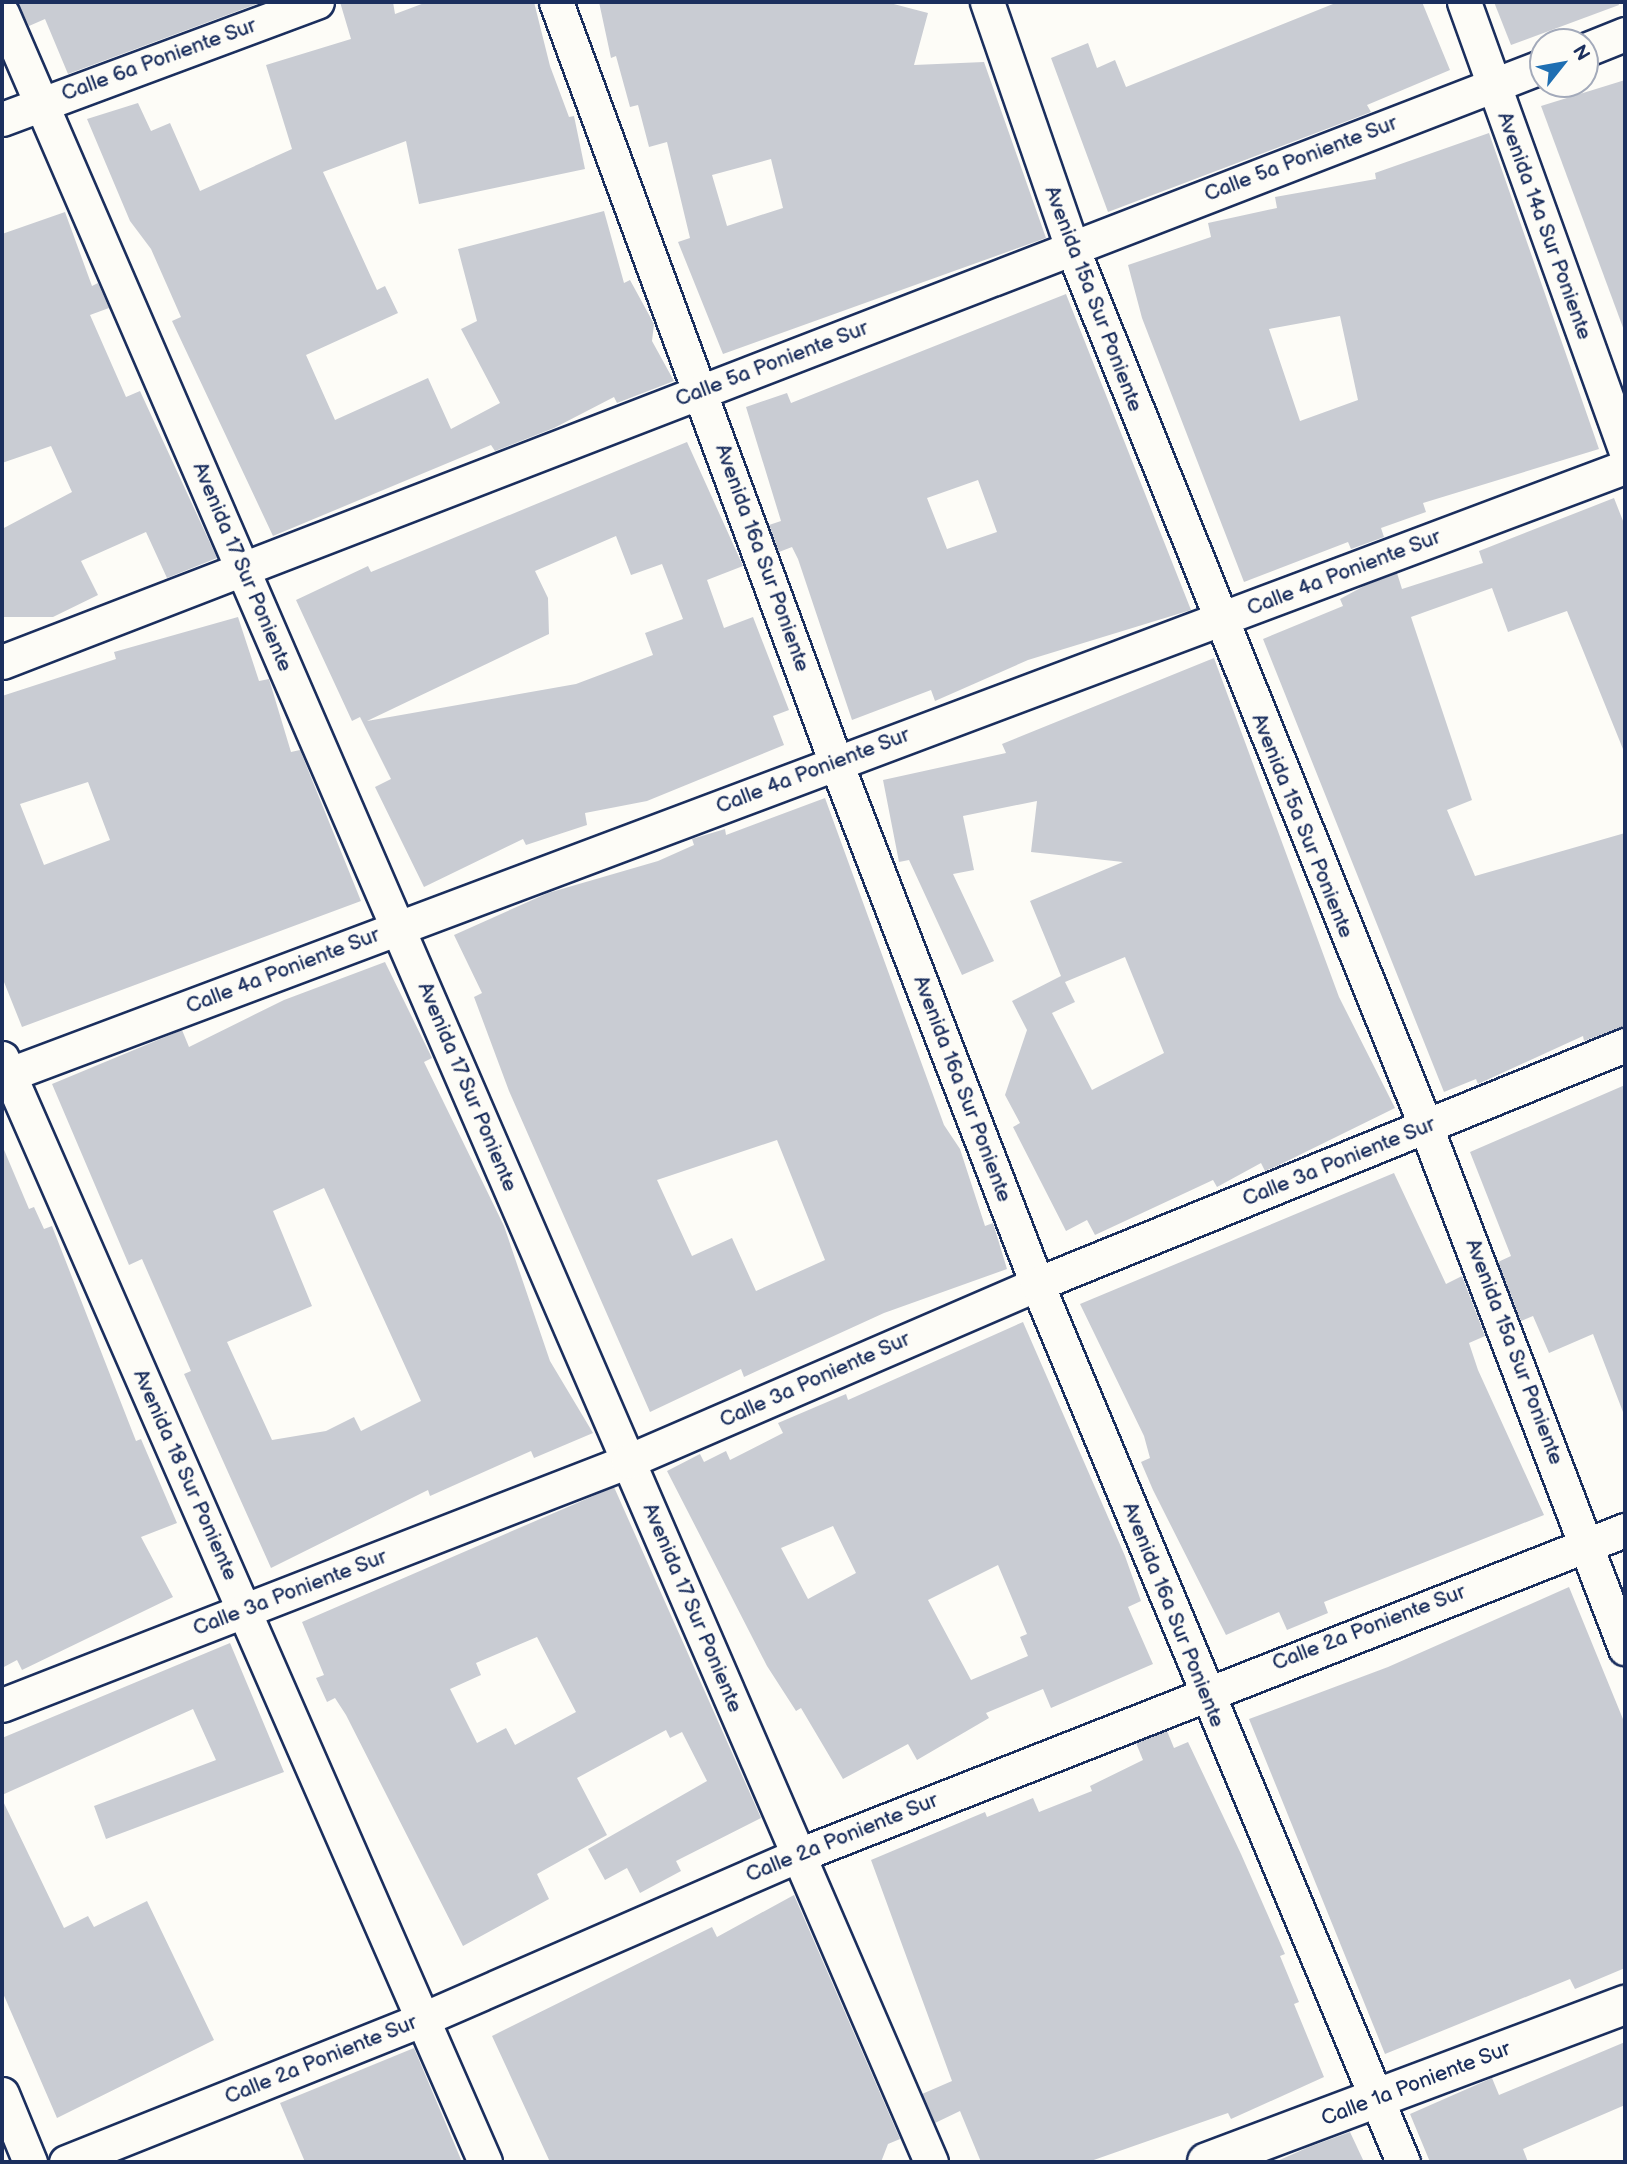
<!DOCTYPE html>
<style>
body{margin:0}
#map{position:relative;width:1627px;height:2164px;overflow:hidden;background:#fdfcf7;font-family:"Balsamiq Sans",sans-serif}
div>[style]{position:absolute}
.building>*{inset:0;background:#c9ccd3}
.roads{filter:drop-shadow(2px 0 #1b2f5e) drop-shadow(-2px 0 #1b2f5e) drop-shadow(0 2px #1b2f5e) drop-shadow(0 -2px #1b2f5e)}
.street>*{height:33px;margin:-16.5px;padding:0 16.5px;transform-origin:16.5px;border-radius:16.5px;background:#fdfcf7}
.secondary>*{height:38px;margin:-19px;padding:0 19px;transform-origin:19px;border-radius:19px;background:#fdfcf7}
span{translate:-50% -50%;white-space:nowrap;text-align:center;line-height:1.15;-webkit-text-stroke:5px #fdfcf7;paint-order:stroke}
.street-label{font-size:21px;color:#1b2f5e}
.frame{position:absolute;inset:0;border:4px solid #1b2f5e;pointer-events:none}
.north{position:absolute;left:1529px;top:28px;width:70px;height:70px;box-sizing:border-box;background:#fdfcf7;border:2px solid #a3aaba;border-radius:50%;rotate:59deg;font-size:19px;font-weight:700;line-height:28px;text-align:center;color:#1b2f5e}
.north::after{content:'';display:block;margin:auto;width:24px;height:32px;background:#1f6fb2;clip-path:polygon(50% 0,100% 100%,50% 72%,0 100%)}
</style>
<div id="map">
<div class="building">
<div style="clip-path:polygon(17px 2px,262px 2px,68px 74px,45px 19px,29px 26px)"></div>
<div style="clip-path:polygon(340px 2px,393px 2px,395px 14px,427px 2px,534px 2px,550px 66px,569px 117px,574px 116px,585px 169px,419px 204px,406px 141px,323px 172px,377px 290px,385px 286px,398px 313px,306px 355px,335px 420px,428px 378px,451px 429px,500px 403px,461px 329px,477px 321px,458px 249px,604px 211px,624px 283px,630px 280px,654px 324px,652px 341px,674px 381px,617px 403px,614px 397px,554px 428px,495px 451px,491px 445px,273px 536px,172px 321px,181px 317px,151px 249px,130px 221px,87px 119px,138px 103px,151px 131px,170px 123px,200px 191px,292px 149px,266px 65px,351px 39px)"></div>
<div style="clip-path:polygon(evenodd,599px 2px,886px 2px,928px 13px,914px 65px,984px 62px,1046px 238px,723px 354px,678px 242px,690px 238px,667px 142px,649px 147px,638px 105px,630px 107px,616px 56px,611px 58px,599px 2px,771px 159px,783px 208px,727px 226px,712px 175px,771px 159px)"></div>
<div style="clip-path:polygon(1338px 2px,1422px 2px,1450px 70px,1367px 105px,1371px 112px,1108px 212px,1051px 58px,1088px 43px,1097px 68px,1115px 60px,1126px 87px)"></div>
<div style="clip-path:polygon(1494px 2px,1618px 2px,1619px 5px,1511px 45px)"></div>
<div style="clip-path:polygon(1625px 80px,1625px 333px,1541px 106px)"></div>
<div style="clip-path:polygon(evenodd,1489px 133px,1599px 449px,1423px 503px,1426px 512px,1381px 528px,1384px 537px,1351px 549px,1348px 542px,1244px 582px,1142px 318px,1128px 265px,1211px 237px,1208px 223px,1277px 208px,1275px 197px,1376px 179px,1375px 173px,1489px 133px,1340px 316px,1358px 400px,1300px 421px,1269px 329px,1340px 316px)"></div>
<div style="clip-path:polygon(65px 212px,92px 286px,98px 283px,109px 308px,90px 315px,126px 397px,140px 391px,217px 558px,167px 578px,146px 532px,81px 561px,98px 595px,53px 617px,2px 617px,2px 529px,72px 492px,51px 446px,2px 463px,2px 234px)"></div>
<div style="clip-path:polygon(evenodd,1066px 294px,1191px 610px,1028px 660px,935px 701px,931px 690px,852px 720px,798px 559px,792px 547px,779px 552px,769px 525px,781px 521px,746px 407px,787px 393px,791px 403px,1066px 294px,978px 480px,997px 532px,947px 549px,927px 498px,978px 480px)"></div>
<div style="clip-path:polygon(evenodd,687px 442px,743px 566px,707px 580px,724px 628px,753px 617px,789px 710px,773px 716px,784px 745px,647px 801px,585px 813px,587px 825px,526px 845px,523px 839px,424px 887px,375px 787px,391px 779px,360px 717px,352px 721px,296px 600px,368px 566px,371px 572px,687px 442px,616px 536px,631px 575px,662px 564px,683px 619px,645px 633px,653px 655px,576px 684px,367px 721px,549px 634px,548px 598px,535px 571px,616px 536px)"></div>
<div style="clip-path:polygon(1614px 498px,1625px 526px,1625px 754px,1567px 611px,1508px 632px,1492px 588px,1411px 617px,1472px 800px,1447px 810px,1475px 876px,1625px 833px,1625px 1026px,1584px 1041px,1583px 1036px,1478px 1084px,1476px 1079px,1444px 1092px,1263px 639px,1343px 606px,1340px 599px,1366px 585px,1397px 573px,1402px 589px,1483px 563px,1479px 551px)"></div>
<div style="clip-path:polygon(evenodd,238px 617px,259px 681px,269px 679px,291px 752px,300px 750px,361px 901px,22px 1027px,2px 977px,2px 696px,116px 659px,114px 652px,238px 617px,88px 782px,110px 840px,44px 865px,20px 804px,88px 782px)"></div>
<div style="clip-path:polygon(evenodd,1214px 658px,1339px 997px,1395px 1108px,1277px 1166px,1265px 1171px,1261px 1163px,1217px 1187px,1213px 1180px,1095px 1235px,1087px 1220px,1066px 1231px,1013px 1127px,1020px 1123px,1005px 1095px,1027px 1030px,1012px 1001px,1061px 976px,1030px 901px,1123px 862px,1031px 852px,1037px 801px,963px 816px,974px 870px,953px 874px,994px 961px,962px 975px,909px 860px,899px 862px,883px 780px,1006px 753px,1002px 744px,1214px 658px,1125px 957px,1164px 1053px,1092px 1090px,1052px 1013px,1075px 1002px,1065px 982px,1125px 957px)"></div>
<div style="clip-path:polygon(evenodd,825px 798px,944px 1125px,960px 1149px,985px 1226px,993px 1223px,1007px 1269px,884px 1313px,744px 1377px,741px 1369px,650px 1412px,509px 1091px,474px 997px,482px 993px,454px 935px,548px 893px,658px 861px,694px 845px,692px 839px,725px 829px,726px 835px,825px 798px,777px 1140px,825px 1260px,756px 1291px,732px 1238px,692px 1256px,657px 1180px,777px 1140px)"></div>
<div style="clip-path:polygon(evenodd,385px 962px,432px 1058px,424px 1062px,504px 1226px,550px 1361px,593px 1433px,534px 1458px,531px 1451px,430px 1496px,428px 1490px,271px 1568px,184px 1374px,191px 1371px,142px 1259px,129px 1265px,52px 1084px,182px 1030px,189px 1047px,284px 1000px,385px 962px,324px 1188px,421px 1401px,361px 1431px,354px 1417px,326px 1431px,272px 1440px,227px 1342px,312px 1306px,273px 1211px,324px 1188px)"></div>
<div style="clip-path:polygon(1625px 1085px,1625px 1412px,1623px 1412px,1593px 1334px,1549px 1353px,1533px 1316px,1521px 1321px,1498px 1262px,1511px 1256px,1470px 1152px)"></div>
<div style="clip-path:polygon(2px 1145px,29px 1209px,34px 1207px,44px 1229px,52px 1226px,136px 1441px,141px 1439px,177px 1523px,141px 1537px,173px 1597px,22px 1670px,17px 1660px,2px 1668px)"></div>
<div style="clip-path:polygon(1394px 1173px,1446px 1284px,1462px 1276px,1485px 1336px,1469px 1343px,1478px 1370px,1544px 1515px,1324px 1602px,1328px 1613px,1287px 1630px,1279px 1612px,1226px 1635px,1153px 1490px,1141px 1462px,1150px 1458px,1144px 1436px,1080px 1304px)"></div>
<div style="clip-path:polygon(evenodd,1023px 1322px,1125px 1556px,1141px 1601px,1128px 1607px,1153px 1664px,1051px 1708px,1043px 1689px,986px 1713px,989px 1718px,917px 1760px,908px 1744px,843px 1779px,801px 1708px,796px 1711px,767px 1666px,667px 1471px,700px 1454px,704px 1462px,726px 1451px,730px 1460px,783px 1433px,778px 1423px,846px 1394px,848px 1400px,1023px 1322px,833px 1526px,856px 1573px,808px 1599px,781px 1548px,833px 1526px,1023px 1322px,998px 1565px,1027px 1634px,1020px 1637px,1028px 1656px,971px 1680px,928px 1600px,998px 1565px)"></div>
<div style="clip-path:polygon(evenodd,614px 1487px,761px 1818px,676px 1861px,681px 1871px,640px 1893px,627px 1868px,605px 1880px,588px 1849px,707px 1781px,682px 1732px,670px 1738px,666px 1730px,577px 1778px,607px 1835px,537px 1874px,549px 1899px,463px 1946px,346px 1715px,335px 1698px,327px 1702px,316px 1678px,324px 1675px,302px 1622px,614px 1487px,537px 1637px,576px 1712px,515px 1745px,506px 1728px,477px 1743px,450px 1689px,481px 1675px,476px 1663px,537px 1637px)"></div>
<div style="clip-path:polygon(1569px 1587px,1625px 1724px,1625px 1968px,1575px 1989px,1570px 1979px,1385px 2054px,1249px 1719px,1388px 1667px)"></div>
<div style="clip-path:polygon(230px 1643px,284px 1772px,106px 1839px,94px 1806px,216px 1760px,193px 1709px,2px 1795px,2px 1738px)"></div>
<div style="clip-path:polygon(1167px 1731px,1174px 1748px,1188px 1742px,1241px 1854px,1285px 1954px,1280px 1956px,1299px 2002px,1294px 2004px,1324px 2077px,1231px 2119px,1228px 2113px,1088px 2162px,981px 2162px,960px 2111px,935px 2123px,922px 2094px,952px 2081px,871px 1860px,985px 1812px,987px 1817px,1033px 1798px,1039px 1812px,1092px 1791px,1090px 1786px,1143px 1760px,1136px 1743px)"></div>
<div style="clip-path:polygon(2px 1799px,64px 1928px,88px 1916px,94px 1927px,147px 1901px,214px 2040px,57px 2118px,2px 1991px)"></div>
<div style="clip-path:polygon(794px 1895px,900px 2139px,888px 2144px,881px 2162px,550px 2162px,492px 2036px,712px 1927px,717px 1937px)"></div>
<div style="clip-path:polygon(1625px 2042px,1625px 2105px,1523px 2149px,1528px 2162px,1430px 2162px,1410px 2114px,1492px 2078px,1499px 2095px)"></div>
<div style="clip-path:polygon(414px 2048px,462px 2162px,305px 2162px,280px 2103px)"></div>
<div style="clip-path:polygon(1350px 2132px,1364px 2162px,1275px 2162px,1309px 2147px)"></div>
</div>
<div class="roads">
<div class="street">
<div style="left:556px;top:2px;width:811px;rotate:69.8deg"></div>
<div style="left:836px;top:763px;width:558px;rotate:68.9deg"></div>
<div style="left:1037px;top:1284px;width:951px;rotate:67.37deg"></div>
<div style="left:987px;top:2px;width:260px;rotate:70.9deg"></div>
<div style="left:1072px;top:248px;width:948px;rotate:68.06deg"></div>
<div style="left:1426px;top:1127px;width:558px;rotate:69.1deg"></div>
<div style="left:1464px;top:2px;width:476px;rotate:70.2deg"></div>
<div style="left:2px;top:13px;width:2341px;rotate:66.62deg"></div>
<div style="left:1585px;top:50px;width:43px;rotate:-21.8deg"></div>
<div style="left:2px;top:119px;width:336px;rotate:-20.4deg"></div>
<div style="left:2px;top:662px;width:1652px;rotate:-21.14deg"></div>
<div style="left:2px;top:1058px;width:1205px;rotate:66.37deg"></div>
<div style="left:2px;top:1077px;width:1734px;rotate:-20.6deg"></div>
<div style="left:2px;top:1705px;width:672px;rotate:-21.29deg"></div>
<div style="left:628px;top:1461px;width:446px;rotate:-23.4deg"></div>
<div style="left:1037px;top:1284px;width:635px;rotate:-22.12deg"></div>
<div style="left:2px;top:2094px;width:74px;rotate:67.6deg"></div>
<div style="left:66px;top:2162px;width:385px;rotate:-21.8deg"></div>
<div style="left:423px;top:2019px;width:410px;rotate:-23.6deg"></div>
<div style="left:799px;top:1855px;width:888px;rotate:-21.48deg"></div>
</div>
<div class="secondary">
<div style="left:1207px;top:2162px;width:447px;rotate:-20.6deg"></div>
</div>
</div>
<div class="street-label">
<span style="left:159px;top:60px;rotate:-20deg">Calle 6a Poniente Sur</span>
<span style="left:1301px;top:159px;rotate:-21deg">Calle 5a Poniente Sur</span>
<span style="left:1544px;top:226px;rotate:70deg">Avenida 14a Sur Poniente</span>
<span style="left:1093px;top:299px;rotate:69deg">Avenida 15a Sur Poniente</span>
<span style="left:772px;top:364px;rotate:-21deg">Calle 5a Poniente Sur</span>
<span style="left:762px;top:558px;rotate:70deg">Avenida 16a Sur Poniente</span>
<span style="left:242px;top:567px;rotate:67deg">Avenida 17 Sur Poniente</span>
<span style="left:1344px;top:573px;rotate:-21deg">Calle 4a Poniente Sur</span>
<span style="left:813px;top:771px;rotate:-21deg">Calle 4a Poniente Sur</span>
<span style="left:1302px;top:826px;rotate:68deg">Avenida 15a Sur Poniente</span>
<span style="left:283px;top:971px;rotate:-21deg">Calle 4a Poniente Sur</span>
<span style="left:467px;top:1087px;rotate:67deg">Avenida 17 Sur Poniente</span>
<span style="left:962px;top:1089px;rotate:69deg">Avenida 16a Sur Poniente</span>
<span style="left:1339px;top:1162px;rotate:-22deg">Calle 3a Poniente Sur</span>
<span style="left:1514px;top:1352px;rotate:69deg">Avenida 15a Sur Poniente</span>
<span style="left:815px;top:1380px;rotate:-24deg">Calle 3a Poniente Sur</span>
<span style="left:185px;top:1475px;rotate:66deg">Avenida 18 Sur Poniente</span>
<span style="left:290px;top:1593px;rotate:-21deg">Calle 3a Poniente Sur</span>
<span style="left:692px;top:1608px;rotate:67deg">Avenida 17 Sur Poniente</span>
<span style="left:1173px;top:1615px;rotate:68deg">Avenida 16a Sur Poniente</span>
<span style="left:1369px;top:1628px;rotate:-21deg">Calle 2a Poniente Sur</span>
<span style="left:842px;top:1838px;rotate:-22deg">Calle 2a Poniente Sur</span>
<span style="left:321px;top:2060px;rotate:-22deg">Calle 2a Poniente Sur</span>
<span style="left:1416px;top:2084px;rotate:-21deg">Calle 1a Poniente Sur</span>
</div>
<div class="frame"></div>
<div class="north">N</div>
</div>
